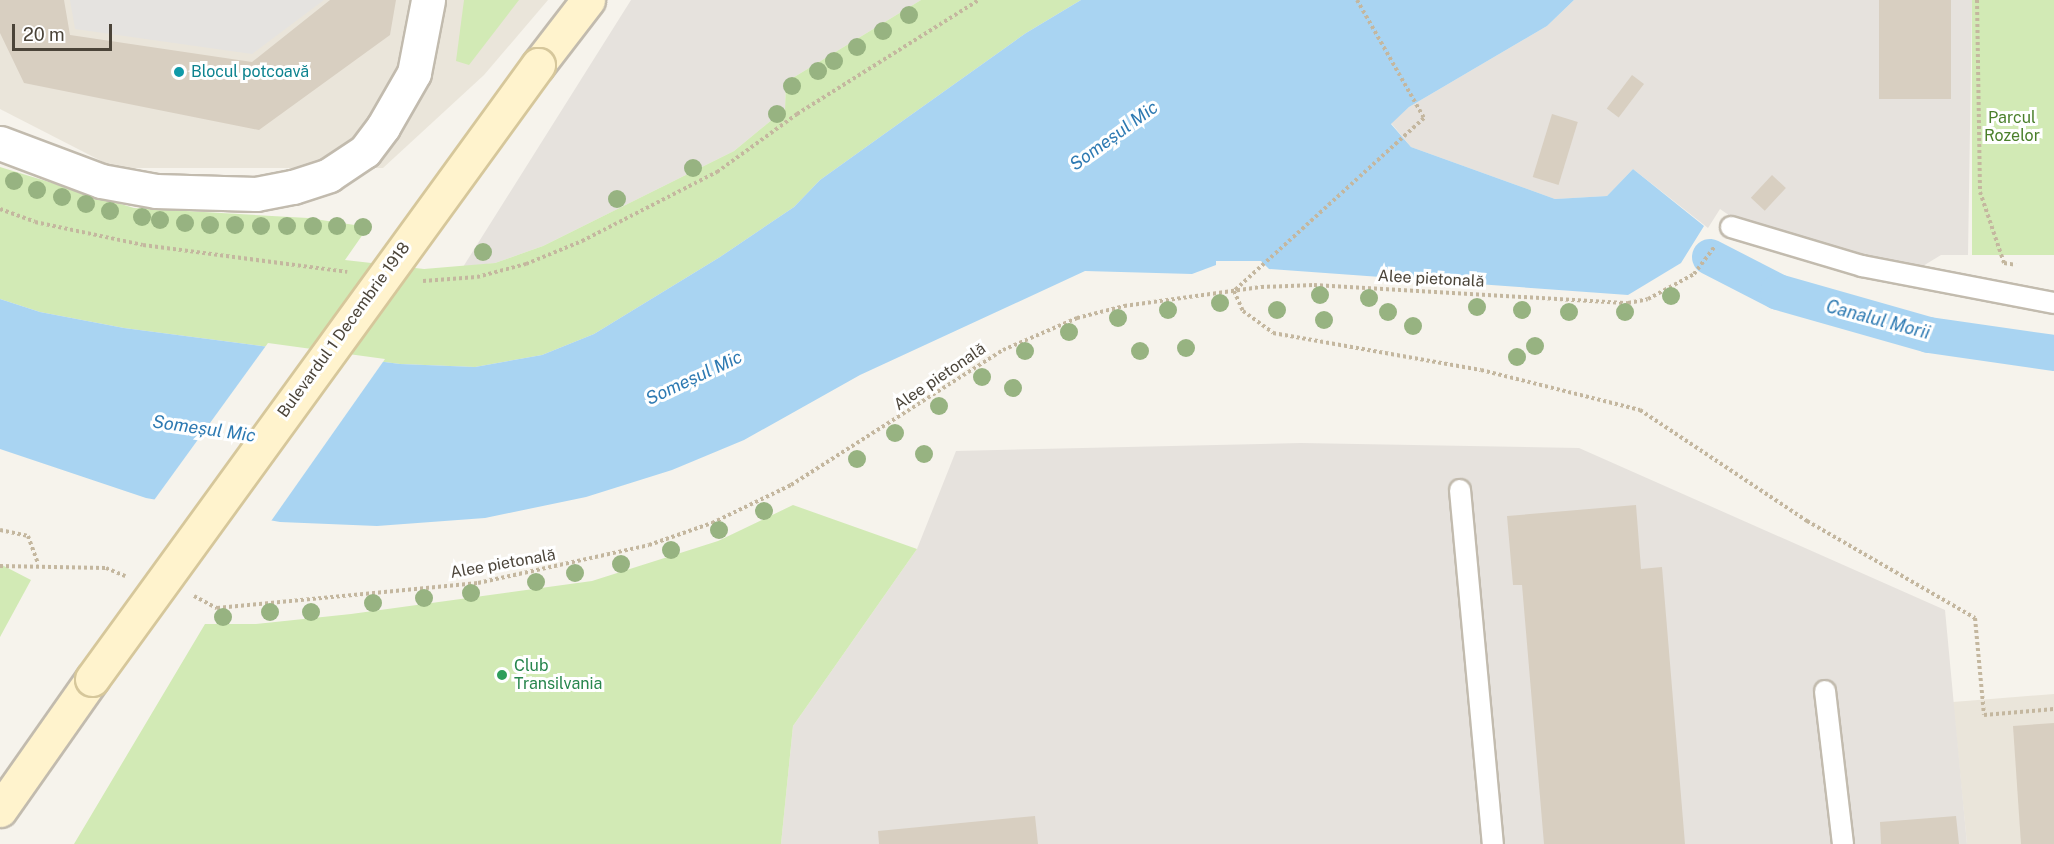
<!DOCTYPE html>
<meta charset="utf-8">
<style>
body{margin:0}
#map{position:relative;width:2054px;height:844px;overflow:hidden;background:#f6f3ec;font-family:"Public Sans",sans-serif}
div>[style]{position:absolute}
.residential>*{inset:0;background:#eae5da}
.industrial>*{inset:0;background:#e6e2dd}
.green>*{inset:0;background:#d2eab5;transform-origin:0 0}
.parking>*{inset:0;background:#e5e3e0}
.water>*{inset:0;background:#a9d4f2}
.pier>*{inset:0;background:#f6f3ec}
.canal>*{height:36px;margin:-18px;padding:0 18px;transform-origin:18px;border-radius:18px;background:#a9d4f2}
.building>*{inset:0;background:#d8cfc1;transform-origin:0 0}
.path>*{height:4px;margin-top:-2px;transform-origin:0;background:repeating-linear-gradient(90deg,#c4b79f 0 3px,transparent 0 6px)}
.roads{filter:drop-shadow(2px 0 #c2bbae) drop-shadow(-2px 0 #c2bbae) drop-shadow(0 2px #c2bbae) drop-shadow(0 -2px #c2bbae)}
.service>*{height:20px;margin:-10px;padding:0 10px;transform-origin:10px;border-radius:10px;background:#fff}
.tertiary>*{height:33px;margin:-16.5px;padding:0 16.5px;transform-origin:16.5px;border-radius:16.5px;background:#fff}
.secondary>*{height:33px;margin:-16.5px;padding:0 16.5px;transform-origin:16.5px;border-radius:16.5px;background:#fff3cd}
.bridges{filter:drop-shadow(2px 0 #d6c79b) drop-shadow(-2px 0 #d6c79b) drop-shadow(0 2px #d6c79b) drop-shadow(0 -2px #d6c79b)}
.secondary-bridge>*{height:33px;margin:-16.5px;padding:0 16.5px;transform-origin:16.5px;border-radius:16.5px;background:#fff3cd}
.trees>*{width:18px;height:18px;margin:-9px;border-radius:50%;background:#97b381}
.dots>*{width:16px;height:16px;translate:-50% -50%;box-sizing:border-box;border:3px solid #fff;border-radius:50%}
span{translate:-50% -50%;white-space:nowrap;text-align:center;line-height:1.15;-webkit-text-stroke:6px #fff;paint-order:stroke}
.culture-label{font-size:16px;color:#0d838f}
.left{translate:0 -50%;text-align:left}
.park-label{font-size:16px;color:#4a7f2a}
.street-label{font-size:16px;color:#4b4439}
.leisure-label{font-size:16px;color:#27864d}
.water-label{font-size:18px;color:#2e7ab2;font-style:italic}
.scale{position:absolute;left:12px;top:24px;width:100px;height:27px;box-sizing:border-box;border:3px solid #4b4439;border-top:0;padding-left:8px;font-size:18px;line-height:21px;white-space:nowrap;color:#4b4439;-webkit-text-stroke:4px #fff;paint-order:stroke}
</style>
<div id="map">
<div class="residential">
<div style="clip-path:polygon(0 0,548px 0,484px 75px,383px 168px,115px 168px,0 109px)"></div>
<div style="clip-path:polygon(2054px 694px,2054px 844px,1967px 844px,1953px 702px)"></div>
</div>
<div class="industrial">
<div style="clip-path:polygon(631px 0,921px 0,786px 82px,785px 109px,734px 151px,543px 246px,495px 263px,463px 267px)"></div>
<div style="clip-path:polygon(1574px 0,1972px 0,1968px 255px,1941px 255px,1918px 269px,1739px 222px,1720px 209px,1708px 228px,1633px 169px,1607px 196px,1555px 199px,1411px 147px,1391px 123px,1409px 107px,1547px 26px)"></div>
<div style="clip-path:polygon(1301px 443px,1579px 448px,1945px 610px,1967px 844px,781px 844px,793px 726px,917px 549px,956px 451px)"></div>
</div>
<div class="green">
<div style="clip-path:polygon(464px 0,519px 0,469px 65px,456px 61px)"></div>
<div style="clip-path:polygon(921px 0,1081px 0,1026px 33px,894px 127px,820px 180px,794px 207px,720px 257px,594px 334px,542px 355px,475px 367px,400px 364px,124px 328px,40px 312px,0 299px,0 167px,134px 208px,308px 218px,368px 227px,345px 260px,424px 269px,495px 263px,543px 246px,734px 151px,785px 109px,786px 82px)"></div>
<div style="left:1972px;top:0;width:82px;height:255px"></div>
<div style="clip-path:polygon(793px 505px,917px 549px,793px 726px,781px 844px,74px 844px,205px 624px,256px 624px,351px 614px,592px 581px,718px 541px)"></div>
<div style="clip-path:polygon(0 564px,31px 580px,0 637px)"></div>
</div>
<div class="parking">
<div style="clip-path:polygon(70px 0,324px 0,252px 54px,75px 29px)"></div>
</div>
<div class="water">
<div style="clip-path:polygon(1081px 0,1574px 0,1547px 26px,1409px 107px,1391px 124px,1411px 147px,1555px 199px,1607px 196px,1633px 169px,1704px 226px,1681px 263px,1628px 295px,1269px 269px,1261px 261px,1216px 261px,1216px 265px,1192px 274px,1085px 271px,860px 375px,744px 440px,672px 470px,586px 497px,485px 518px,377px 526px,280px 522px,146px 498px,0 449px,0 299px,40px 312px,124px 328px,400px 364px,475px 367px,542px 355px,594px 334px,720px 257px,794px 207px,820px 180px,894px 127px,1026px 33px)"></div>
</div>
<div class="pier">
<div style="clip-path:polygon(268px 343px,385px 359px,269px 524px,152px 503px)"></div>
</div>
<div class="canal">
<div style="left:1710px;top:257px;width:76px;rotate:27.2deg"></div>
<div style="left:1778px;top:292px;width:157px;rotate:15.9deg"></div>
<div style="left:1929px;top:335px;width:126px;rotate:8.2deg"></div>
</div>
<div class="building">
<div style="clip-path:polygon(0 0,64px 0,70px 35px,252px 62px,330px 0,396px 0,390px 35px,259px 130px,24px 83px,0 33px)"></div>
<div style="left:1879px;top:0;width:72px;height:99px"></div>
<div style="left:1632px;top:75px;width:15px;height:42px;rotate:37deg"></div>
<div style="left:1552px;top:114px;width:27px;height:66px;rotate:17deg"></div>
<div style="left:1772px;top:175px;width:19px;height:31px;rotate:43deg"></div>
<div style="clip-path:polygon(1636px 505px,1641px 569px,1662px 567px,1685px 844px,1544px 844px,1522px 585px,1513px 585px,1507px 516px)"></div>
<div style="clip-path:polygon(2054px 723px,2054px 844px,2021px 844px,2013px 726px)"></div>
<div style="clip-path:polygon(1035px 816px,1038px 844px,879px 844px,878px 831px)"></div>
<div style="clip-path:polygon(1956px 816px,1959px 844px,1881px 844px,1880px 822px)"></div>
</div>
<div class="path">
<div style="left:1357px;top:0;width:136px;rotate:60.4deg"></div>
<div style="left:1424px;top:118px;width:257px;rotate:137.7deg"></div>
<div style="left:1234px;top:291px;width:22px;rotate:66deg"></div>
<div style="left:1243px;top:311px;width:37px;rotate:36deg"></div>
<div style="left:1273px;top:333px;width:211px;rotate:10.1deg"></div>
<div style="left:1481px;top:370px;width:164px;rotate:14.1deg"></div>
<div style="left:1640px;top:410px;width:201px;rotate:33.6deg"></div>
<div style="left:1807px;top:521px;width:194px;rotate:30deg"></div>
<div style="left:1975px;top:618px;width:97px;rotate:84.7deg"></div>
<div style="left:1984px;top:715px;width:70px;rotate:-4.9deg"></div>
<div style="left:1977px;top:0;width:192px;rotate:89.1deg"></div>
<div style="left:1980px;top:192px;width:75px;rotate:71.3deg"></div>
<div style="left:2004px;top:263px;width:12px;rotate:9deg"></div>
<div style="left:0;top:209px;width:37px;rotate:20deg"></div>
<div style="left:35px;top:222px;width:110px;rotate:12deg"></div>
<div style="left:143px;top:245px;width:206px;rotate:7.5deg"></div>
<div style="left:423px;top:281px;width:54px;rotate:-4.2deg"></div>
<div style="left:477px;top:277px;width:51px;rotate:-14.9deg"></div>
<div style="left:526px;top:264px;width:61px;rotate:-22.3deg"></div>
<div style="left:582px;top:241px;width:152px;rotate:-27.1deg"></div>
<div style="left:717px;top:172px;width:99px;rotate:-35.9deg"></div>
<div style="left:797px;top:114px;width:215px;rotate:-32.1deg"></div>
<div style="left:0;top:530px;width:29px;rotate:12deg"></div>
<div style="left:28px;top:536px;width:30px;rotate:70deg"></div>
<div style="left:0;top:566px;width:106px;rotate:1.1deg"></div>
<div style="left:106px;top:568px;width:21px;rotate:23deg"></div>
<div style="left:194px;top:596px;width:26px;rotate:28deg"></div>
<div style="left:217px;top:608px;width:262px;rotate:-5.5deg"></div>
<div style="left:478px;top:583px;width:175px;rotate:-12.5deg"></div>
<div style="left:649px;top:545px;width:67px;rotate:-19.2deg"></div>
<div style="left:712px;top:523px;width:88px;rotate:-25.7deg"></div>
<div style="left:791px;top:485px;width:251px;rotate:-32.5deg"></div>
<div style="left:1003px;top:350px;width:81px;rotate:-23.4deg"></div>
<div style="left:1077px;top:318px;width:49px;rotate:-14.3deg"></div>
<div style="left:1124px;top:306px;width:138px;rotate:-7.9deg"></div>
<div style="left:1261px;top:287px;width:53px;rotate:-2.2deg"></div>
<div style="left:1314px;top:285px;width:315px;rotate:3.3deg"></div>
<div style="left:1628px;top:303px;width:20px;rotate:-11deg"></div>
<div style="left:1648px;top:299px;width:52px;rotate:-28.5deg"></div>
<div style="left:1694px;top:274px;width:35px;rotate:-53deg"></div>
</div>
<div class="roads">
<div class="service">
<div style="left:1731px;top:227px;width:137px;rotate:16.6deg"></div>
<div style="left:1862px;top:266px;width:196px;rotate:10.9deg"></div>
<div style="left:1460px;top:490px;width:356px;rotate:84.7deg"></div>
<div style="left:1825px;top:691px;width:154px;rotate:83.3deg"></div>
</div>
<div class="tertiary">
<div style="left:0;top:143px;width:108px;rotate:20.6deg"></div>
<div style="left:101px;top:181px;width:56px;rotate:10.3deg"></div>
<div style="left:156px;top:191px;width:100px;rotate:1.7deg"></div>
<div style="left:256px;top:194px;width:38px;rotate:-11deg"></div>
<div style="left:293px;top:187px;width:38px;rotate:-18deg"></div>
<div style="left:329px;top:175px;width:43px;rotate:-33.7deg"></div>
<div style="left:365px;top:151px;width:30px;rotate:-53deg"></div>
<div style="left:383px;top:127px;width:62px;rotate:-60.1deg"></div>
<div style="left:414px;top:73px;width:74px;rotate:-79.1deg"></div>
</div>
<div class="secondary">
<div style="left:538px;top:65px;width:82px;rotate:-52.4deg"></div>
<div style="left:0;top:810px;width:160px;rotate:-54.9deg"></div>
</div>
</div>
<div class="bridges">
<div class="secondary-bridge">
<div style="left:92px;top:679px;width:759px;rotate:-54.01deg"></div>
</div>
</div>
<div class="trees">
<div style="left:909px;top:15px"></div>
<div style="left:883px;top:31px"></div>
<div style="left:857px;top:47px"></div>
<div style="left:834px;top:61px"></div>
<div style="left:818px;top:71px"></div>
<div style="left:792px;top:86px"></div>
<div style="left:777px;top:114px"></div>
<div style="left:693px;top:168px"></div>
<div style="left:14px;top:181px"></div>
<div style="left:37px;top:190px"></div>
<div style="left:62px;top:197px"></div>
<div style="left:617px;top:199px"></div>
<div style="left:86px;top:204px"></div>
<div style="left:110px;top:211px"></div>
<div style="left:142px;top:217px"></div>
<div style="left:160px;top:220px"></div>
<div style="left:185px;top:223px"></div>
<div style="left:210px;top:225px"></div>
<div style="left:235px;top:225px"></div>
<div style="left:261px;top:226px"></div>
<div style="left:287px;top:226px"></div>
<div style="left:313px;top:226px"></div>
<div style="left:337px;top:226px"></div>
<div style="left:363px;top:227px"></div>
<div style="left:483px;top:252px"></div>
<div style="left:1320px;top:295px"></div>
<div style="left:1671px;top:296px"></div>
<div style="left:1369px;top:298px"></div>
<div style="left:1220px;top:303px"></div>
<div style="left:1477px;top:307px"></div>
<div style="left:1168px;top:310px"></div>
<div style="left:1277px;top:310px"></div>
<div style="left:1522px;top:310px"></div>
<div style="left:1388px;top:312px"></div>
<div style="left:1569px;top:312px"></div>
<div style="left:1625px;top:312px"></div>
<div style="left:1118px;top:318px"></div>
<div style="left:1324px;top:320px"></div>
<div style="left:1413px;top:326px"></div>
<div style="left:1069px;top:332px"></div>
<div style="left:1535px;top:346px"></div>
<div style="left:1186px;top:348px"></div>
<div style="left:1025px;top:351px"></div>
<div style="left:1140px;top:351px"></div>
<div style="left:1517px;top:357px"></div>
<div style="left:982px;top:377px"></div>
<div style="left:1013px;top:388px"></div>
<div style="left:939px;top:406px"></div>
<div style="left:895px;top:433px"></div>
<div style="left:924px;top:454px"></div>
<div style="left:857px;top:459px"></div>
<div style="left:764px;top:511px"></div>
<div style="left:719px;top:530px"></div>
<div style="left:671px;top:550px"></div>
<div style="left:621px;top:564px"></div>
<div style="left:575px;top:573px"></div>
<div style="left:536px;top:582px"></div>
<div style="left:471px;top:593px"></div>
<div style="left:424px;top:598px"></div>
<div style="left:373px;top:603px"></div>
<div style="left:270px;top:612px"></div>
<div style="left:311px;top:612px"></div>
<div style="left:223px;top:617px"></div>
</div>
<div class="dots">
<div style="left:179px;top:72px;background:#0f9aa8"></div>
<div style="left:502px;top:675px;background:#2e9e5b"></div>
</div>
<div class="culture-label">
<span class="left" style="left:191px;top:72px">Blocul potcoavă</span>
</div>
<div class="park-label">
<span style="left:2012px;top:127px">Parcul<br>Rozelor</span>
</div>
<div class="street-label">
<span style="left:1431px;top:279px;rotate:3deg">Alee pietonală</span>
<span style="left:344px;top:330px;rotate:-54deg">Bulevardul 1 Decembrie 1918</span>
<span style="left:940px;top:377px;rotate:-34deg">Alee pietonală</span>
<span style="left:503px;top:564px;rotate:-10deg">Alee pietonală</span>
</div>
<div class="leisure-label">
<span class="left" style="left:514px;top:675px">Club<br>Transilvania</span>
</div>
<div class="water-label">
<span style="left:1114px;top:136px;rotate:-36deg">Someșul Mic</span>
<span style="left:1878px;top:320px;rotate:15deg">Canalul Morii</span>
<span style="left:694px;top:378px;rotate:-25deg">Someșul Mic</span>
<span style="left:204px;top:429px;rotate:8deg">Someșul Mic</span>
</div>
<div class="scale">20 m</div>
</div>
